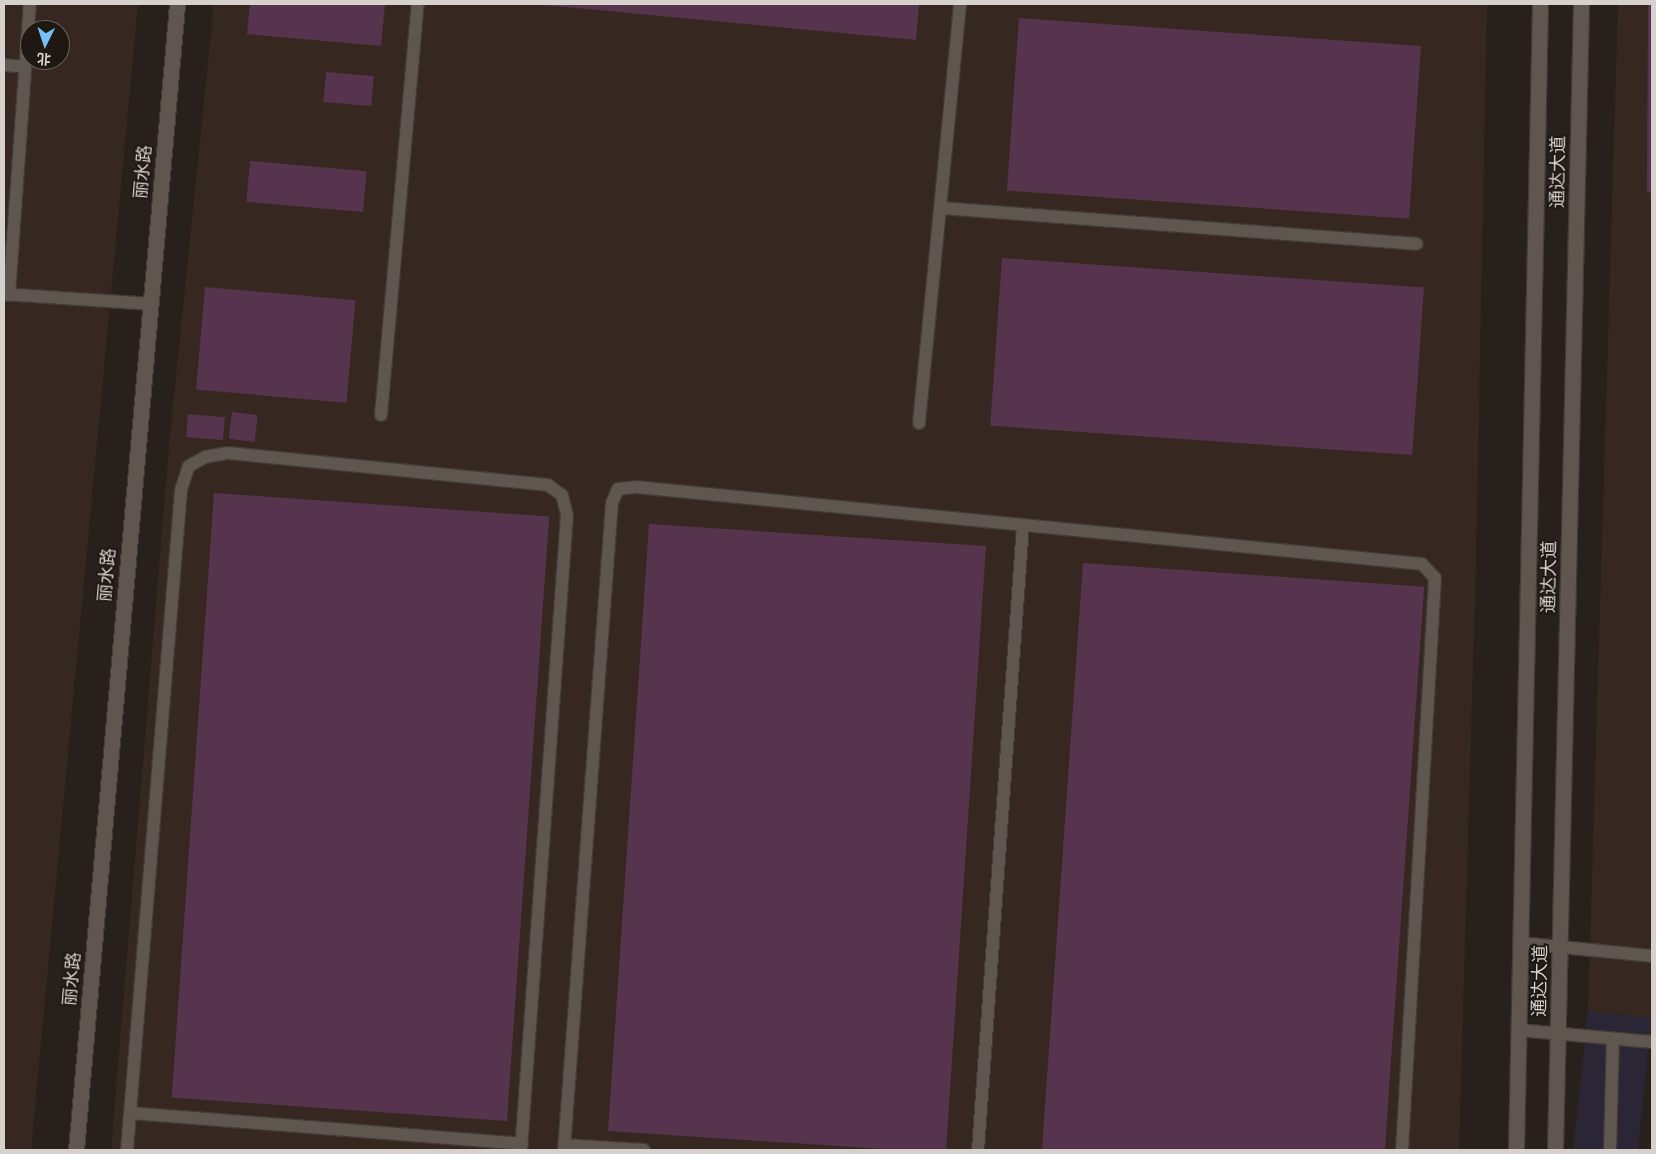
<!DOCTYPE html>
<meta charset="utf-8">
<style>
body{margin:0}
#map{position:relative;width:1656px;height:1154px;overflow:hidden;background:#28201b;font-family:"Archivo Narrow","Noto Sans SC",sans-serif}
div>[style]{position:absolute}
.commercial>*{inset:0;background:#2b2636;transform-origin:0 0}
.built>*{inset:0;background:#362821}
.building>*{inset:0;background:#57344d;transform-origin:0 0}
.roads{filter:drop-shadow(1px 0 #413a36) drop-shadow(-1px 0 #413a36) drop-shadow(0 1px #413a36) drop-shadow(0 -1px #413a36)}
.lane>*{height:12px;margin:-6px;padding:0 6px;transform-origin:6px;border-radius:6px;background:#605650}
.street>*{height:15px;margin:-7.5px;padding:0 7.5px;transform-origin:7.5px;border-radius:7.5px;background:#605650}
.secondary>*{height:15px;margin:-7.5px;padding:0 7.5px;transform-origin:7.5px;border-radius:7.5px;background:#605650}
span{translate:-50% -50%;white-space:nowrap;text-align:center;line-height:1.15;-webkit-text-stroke:4px #1f1712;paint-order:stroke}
.street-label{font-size:18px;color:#d7d1ce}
.frame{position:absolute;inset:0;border:5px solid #d7d1ce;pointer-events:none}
.north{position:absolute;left:20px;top:20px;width:50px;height:50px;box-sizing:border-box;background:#1f1712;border:1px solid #69615d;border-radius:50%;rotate:184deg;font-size:14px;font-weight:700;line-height:20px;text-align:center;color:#d7d1ce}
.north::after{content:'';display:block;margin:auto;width:18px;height:22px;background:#76c0f7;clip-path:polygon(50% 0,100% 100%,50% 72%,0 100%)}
</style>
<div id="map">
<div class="commercial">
<div style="left:1588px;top:1011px;width:64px;height:139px;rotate:6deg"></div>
</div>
<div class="built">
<div style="clip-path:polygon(evenodd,4px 4px,138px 4px,31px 1150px,4px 1150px,4px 4px,30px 30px,60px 30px,60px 60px,30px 60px,30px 30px)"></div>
<div style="clip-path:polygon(214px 4px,1487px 4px,1476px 560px,1459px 1150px,111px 1150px,170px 435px)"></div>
<div style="clip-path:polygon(1618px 4px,1652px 4px,1652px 1018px,1588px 1011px)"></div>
</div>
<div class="building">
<div style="clip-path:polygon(250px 4px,385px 4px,381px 46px,247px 34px)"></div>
<div style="clip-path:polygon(534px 4px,919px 4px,916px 40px)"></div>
<div style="clip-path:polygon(1648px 4px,1652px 4px,1652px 193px,1647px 192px)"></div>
<div style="left:1019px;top:18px;width:403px;height:173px;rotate:4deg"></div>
<div style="left:326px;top:72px;width:48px;height:30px;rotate:5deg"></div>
<div style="left:250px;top:161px;width:117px;height:41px;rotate:5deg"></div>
<div style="left:1002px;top:258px;width:423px;height:168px;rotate:4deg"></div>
<div style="left:205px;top:287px;width:151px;height:103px;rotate:5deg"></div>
<div style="left:232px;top:412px;width:26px;height:27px;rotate:7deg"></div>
<div style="left:188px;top:414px;width:37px;height:23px;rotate:5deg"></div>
<div style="left:214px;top:493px;width:336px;height:606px;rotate:4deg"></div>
<div style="clip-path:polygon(649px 524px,986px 546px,946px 1150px,898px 1150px,608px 1131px)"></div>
<div style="left:1083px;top:563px;width:342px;height:588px;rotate:4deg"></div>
</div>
<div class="roads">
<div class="lane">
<div style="left:4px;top:65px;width:21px;rotate:5deg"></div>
<div style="left:940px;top:208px;width:478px;rotate:4.3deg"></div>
<div style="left:4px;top:294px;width:146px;rotate:3.9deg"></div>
<div style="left:9px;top:295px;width:292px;rotate:-85.9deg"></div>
<div style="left:381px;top:415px;width:413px;rotate:-84.9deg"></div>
<div style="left:919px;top:423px;width:421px;rotate:-84.4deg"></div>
<div style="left:1520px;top:943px;width:133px;rotate:5.6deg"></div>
<div style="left:1518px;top:1030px;width:135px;rotate:5.1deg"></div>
<div style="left:130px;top:1113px;width:393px;rotate:4.5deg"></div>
<div style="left:565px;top:1145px;width:79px;rotate:3.6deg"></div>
<div style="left:127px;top:1150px;width:662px;rotate:-85.32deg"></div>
<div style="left:181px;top:490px;width:25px;rotate:-72deg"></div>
<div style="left:189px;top:466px;width:18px;rotate:-29deg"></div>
<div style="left:205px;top:457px;width:23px;rotate:-10deg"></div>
<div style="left:228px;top:453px;width:322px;rotate:5.7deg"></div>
<div style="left:548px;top:485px;width:17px;rotate:36deg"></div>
<div style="left:562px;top:495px;width:21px;rotate:76deg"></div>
<div style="left:567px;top:515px;width:637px;rotate:94.14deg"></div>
<div style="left:564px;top:1150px;width:649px;rotate:-85.76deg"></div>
<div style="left:612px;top:503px;width:15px;rotate:-67deg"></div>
<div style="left:618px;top:489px;width:18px;rotate:-6deg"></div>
<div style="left:636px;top:487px;width:790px;rotate:5.6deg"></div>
<div style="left:1422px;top:564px;width:19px;rotate:47deg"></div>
<div style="left:1435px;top:578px;width:573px;rotate:93.3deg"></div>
<div style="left:978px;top:1150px;width:627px;rotate:-85.88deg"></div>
<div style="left:1610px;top:1150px;width:111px;rotate:-88.5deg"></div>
</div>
<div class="street">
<div style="left:76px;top:1150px;width:1150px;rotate:-84.96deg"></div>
</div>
<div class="secondary">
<div style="left:1516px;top:1150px;width:1146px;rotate:-88.8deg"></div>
<div style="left:1555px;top:1150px;width:1146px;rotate:-88.7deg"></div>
</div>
</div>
<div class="street-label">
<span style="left:143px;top:172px;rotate:-85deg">丽水路</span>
<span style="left:1558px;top:172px;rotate:-89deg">通达大道</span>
<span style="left:107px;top:575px;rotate:-85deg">丽水路</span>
<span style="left:1549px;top:577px;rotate:-89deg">通达大道</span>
<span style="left:72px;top:979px;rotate:-85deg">丽水路</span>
<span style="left:1540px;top:981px;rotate:-89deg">通达大道</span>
</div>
<div class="frame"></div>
<div class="north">北</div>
</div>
